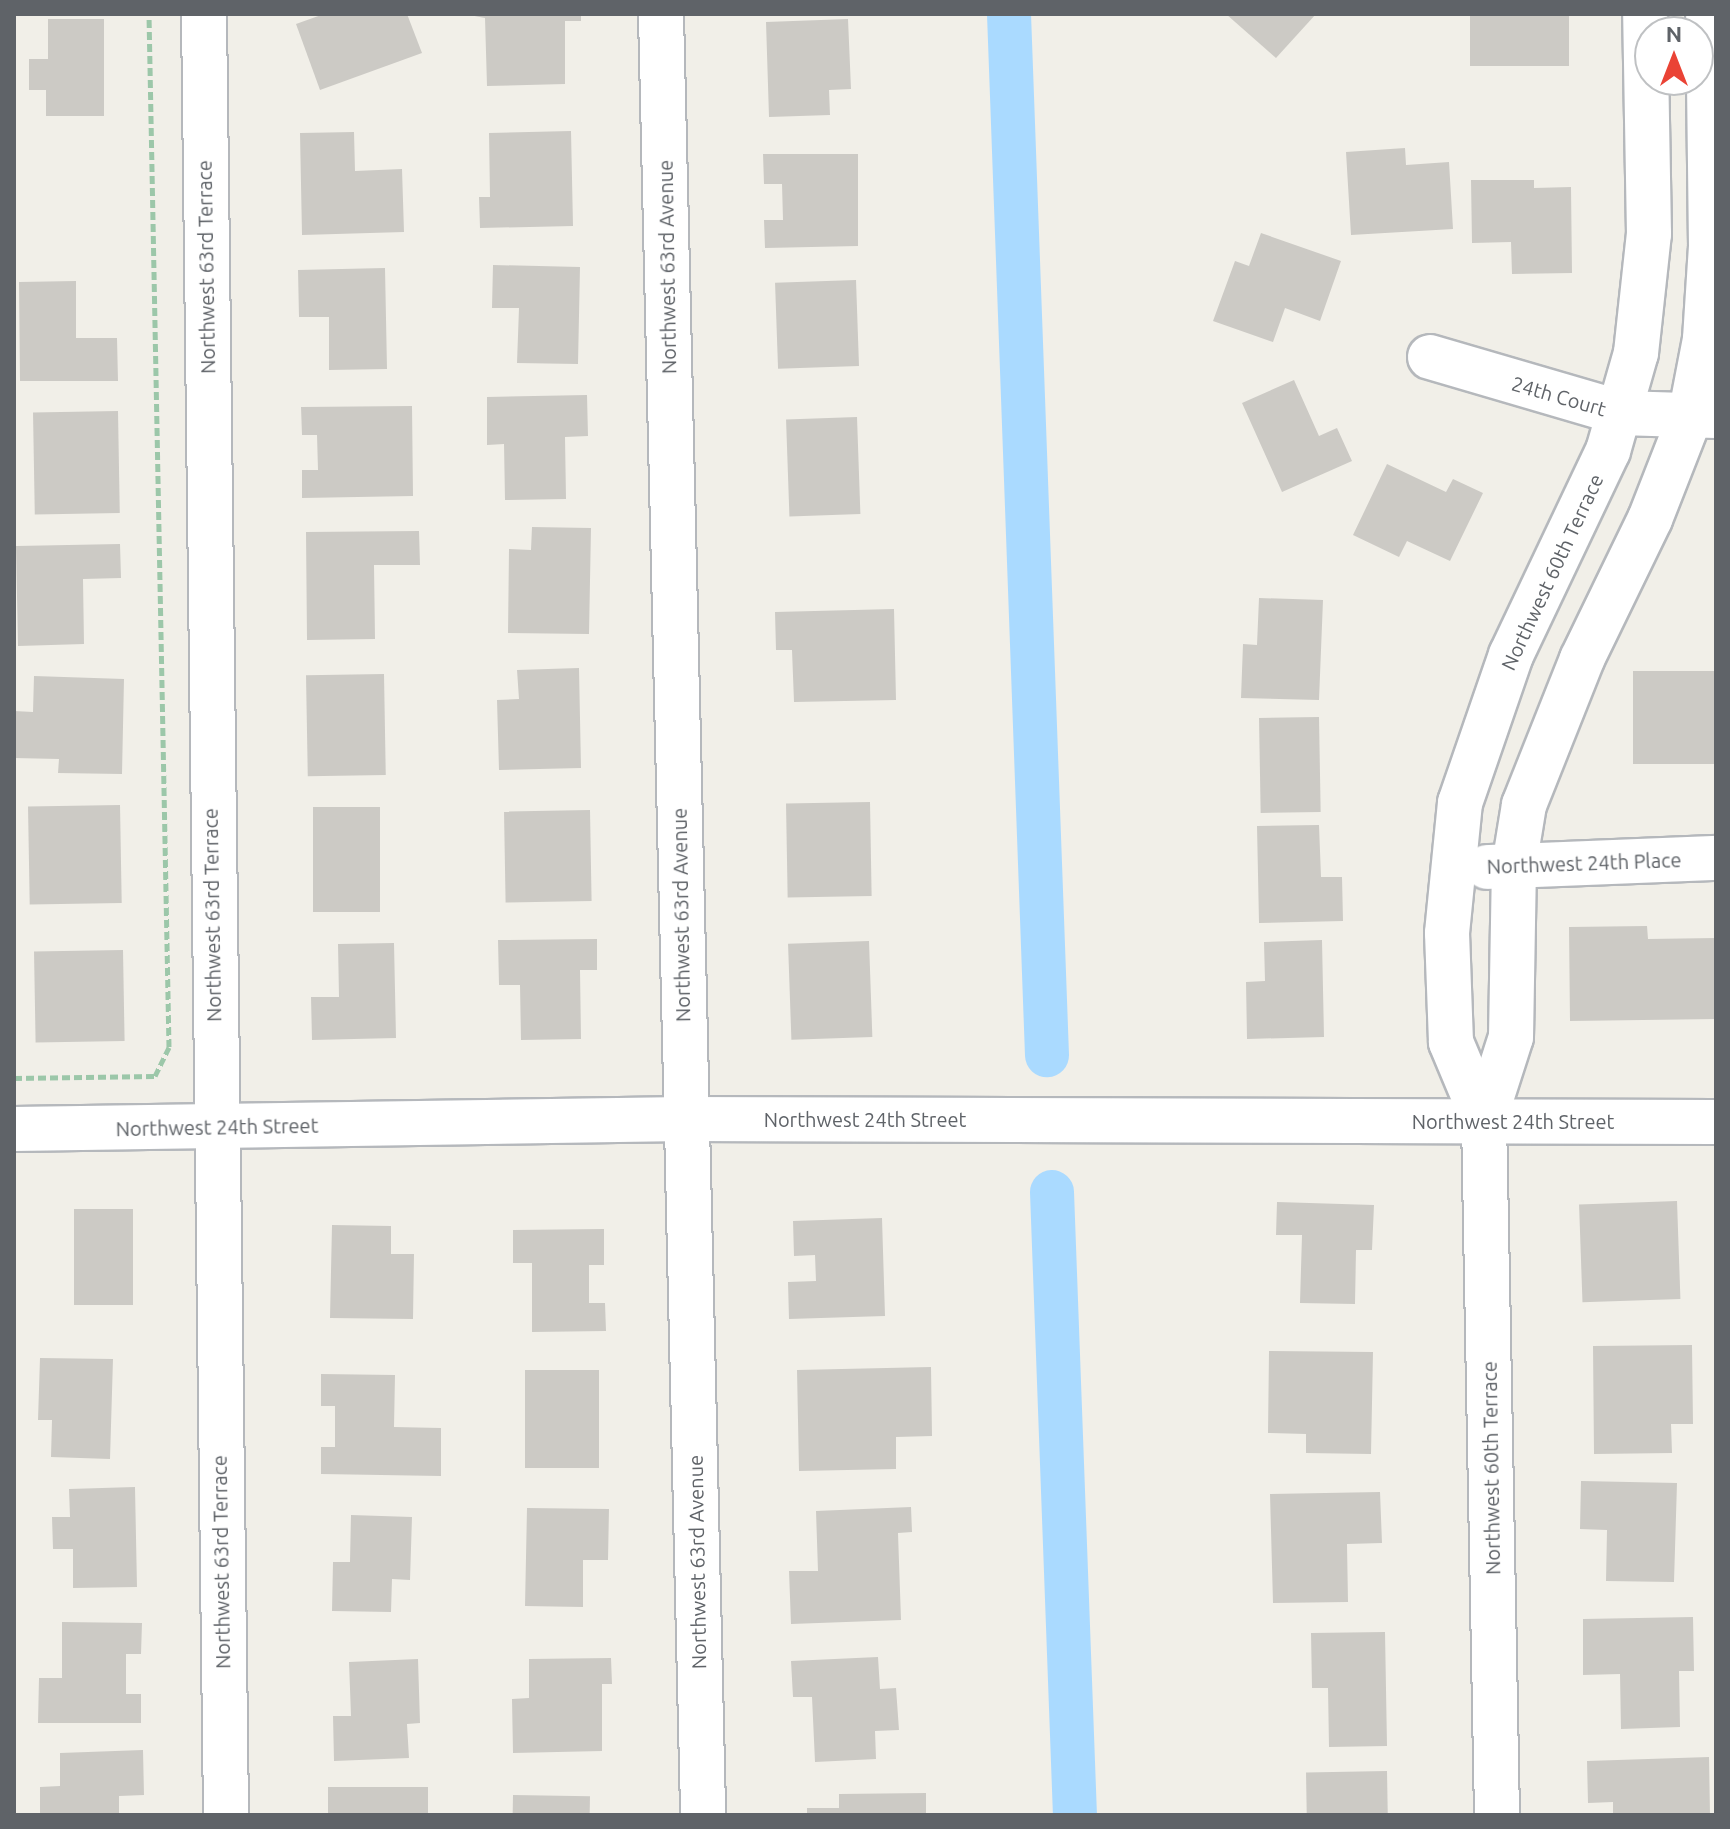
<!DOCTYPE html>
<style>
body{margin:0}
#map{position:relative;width:1730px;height:1829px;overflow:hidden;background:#f1efe8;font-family:Ubuntu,sans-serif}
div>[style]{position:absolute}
.canal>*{height:44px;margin:-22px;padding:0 22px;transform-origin:22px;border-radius:22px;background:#aadaff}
.building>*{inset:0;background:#cccac5;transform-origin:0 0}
.path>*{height:5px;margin-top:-2.5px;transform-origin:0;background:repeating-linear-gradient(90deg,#9cc7a9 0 8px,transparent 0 12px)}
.roads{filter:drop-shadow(2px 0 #b5b8bc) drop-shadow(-2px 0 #b5b8bc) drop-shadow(0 2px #b5b8bc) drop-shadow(0 -2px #b5b8bc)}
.minor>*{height:44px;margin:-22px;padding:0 22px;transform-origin:22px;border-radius:22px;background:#fff}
span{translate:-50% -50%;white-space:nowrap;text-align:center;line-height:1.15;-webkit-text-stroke:6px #fff;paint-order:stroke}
.street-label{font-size:20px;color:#5f6368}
.frame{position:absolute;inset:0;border:16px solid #5f6368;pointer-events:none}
.north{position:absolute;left:1634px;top:16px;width:80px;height:80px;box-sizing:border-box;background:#fff;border:2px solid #bfc1c3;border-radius:50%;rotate:0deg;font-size:22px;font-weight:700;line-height:32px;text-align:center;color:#5f6368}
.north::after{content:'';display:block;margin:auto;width:28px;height:36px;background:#ea4335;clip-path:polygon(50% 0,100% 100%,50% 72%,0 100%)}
</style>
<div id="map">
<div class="canal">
<div style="left:1009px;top:14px;width:1042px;rotate:87.91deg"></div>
<div style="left:1052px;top:1192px;width:623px;rotate:87.89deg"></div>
</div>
<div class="building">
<div style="clip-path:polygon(324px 14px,407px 14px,422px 53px,320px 90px,296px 24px)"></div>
<div style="clip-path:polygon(464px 14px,581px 14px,581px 21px,565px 21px,565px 84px,487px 86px,485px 18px)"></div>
<div style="clip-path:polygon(1226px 14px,1316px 14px,1276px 58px)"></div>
<div style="left:1470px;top:14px;width:99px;height:52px"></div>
<div style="clip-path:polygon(48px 19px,104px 19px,104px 116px,46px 116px,46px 90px,29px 90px,29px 59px,48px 59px)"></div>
<div style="clip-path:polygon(848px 19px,851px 89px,829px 90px,830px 115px,769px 117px,766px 22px)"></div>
<div style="clip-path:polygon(571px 131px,573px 226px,480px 228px,479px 197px,490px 197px,489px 133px)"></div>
<div style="clip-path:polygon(354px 132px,355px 171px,402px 169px,404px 232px,302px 235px,300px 133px)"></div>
<div style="clip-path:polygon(1405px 148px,1406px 165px,1449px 162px,1453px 229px,1351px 235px,1346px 152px)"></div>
<div style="clip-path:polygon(763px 154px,858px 154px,858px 246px,765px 248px,764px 220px,783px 220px,782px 184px,764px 184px)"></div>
<div style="clip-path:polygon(1471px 180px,1534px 180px,1534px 188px,1571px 187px,1572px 273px,1512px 274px,1511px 242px,1472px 243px)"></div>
<div style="clip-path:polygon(1261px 233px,1341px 261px,1320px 321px,1285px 308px,1273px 342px,1213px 321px,1235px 261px,1249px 266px)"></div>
<div style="clip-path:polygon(493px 265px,580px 267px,578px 364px,517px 363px,519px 308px,492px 308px)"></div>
<div style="clip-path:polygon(385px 268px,387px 369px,329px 370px,329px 317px,299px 317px,298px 270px)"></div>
<div style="left:856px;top:280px;width:86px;height:81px;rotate:88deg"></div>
<div style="clip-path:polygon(76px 281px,76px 338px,117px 338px,118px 381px,20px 381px,19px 282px)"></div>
<div style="clip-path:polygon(1294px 380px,1319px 436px,1337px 428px,1352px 461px,1282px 492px,1242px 403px)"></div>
<div style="clip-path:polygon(587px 395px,588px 436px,565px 437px,566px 499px,505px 500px,504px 444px,487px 445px,487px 397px)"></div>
<div style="clip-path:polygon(412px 406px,413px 496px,302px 498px,302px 470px,318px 470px,317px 435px,302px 435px,301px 407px)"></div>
<div style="left:118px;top:411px;width:102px;height:85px;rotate:89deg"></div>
<div style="left:857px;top:417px;width:97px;height:71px;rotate:88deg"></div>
<div style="clip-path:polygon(1387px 464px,1446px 492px,1453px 479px,1483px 493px,1450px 561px,1407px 541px,1399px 557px,1353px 535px)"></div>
<div style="clip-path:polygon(532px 527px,591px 528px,589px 634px,508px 633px,509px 549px,531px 550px)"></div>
<div style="clip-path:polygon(419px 531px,420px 565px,374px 565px,375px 639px,307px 640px,306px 532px)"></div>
<div style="clip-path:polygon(120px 544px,121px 578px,83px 579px,84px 644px,18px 646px,16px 546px)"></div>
<div style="clip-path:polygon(1259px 598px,1323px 600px,1319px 700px,1241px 698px,1243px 644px,1257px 645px)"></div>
<div style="clip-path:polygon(894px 609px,896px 700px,794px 702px,792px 650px,776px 650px,775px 612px)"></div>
<div style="clip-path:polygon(579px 668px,581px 768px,499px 770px,497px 700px,519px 699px,517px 670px)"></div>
<div style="left:1633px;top:671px;width:83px;height:93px"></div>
<div style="left:384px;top:674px;width:101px;height:78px;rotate:89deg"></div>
<div style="clip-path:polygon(34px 676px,124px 679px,122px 774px,58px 773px,59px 759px,14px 758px,14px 711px,33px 712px)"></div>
<div style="left:1319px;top:717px;width:95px;height:60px;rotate:89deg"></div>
<div style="left:870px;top:802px;width:94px;height:84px;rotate:89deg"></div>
<div style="left:120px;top:805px;width:98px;height:92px;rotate:89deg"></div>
<div style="left:313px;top:807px;width:67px;height:105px"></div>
<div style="left:590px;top:810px;width:91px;height:86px;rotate:89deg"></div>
<div style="clip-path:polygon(1319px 825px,1321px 877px,1342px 877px,1343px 921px,1259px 923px,1257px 826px)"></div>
<div style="clip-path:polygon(1647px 926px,1648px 939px,1716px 938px,1716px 1019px,1570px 1021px,1569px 927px)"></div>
<div style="clip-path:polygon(597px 939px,597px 970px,580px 970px,581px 1039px,521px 1040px,520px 985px,499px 985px,498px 940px)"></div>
<div style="clip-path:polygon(1322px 940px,1324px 1037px,1247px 1039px,1246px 982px,1265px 981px,1264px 942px)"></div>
<div style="left:869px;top:941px;width:96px;height:81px;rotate:88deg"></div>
<div style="clip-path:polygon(394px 943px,396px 1038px,312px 1040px,311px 997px,339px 997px,338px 944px)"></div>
<div style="left:123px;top:950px;width:91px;height:89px;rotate:89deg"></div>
<div style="left:1677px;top:1201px;width:98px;height:98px;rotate:88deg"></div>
<div style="clip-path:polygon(1277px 1202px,1374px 1205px,1372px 1250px,1356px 1250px,1355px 1304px,1300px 1303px,1302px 1235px,1276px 1235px)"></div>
<div style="left:74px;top:1209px;width:59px;height:96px"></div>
<div style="clip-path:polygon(882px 1218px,885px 1316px,789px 1319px,788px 1282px,816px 1281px,815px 1255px,794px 1256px,793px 1221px)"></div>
<div style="clip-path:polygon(332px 1225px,391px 1226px,391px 1254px,414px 1254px,413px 1319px,330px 1318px)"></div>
<div style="clip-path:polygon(604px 1229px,604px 1265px,589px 1265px,589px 1303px,605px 1303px,606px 1331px,532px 1332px,532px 1263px,513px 1263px,513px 1230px)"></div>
<div style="clip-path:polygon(1692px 1345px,1693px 1424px,1671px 1424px,1672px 1453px,1594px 1454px,1593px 1346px)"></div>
<div style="clip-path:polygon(1269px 1351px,1373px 1352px,1371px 1454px,1306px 1453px,1306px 1434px,1268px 1433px)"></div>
<div style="clip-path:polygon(40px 1358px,113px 1359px,110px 1459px,51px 1457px,52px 1420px,38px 1420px)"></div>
<div style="clip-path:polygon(931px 1367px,932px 1436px,896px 1437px,896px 1469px,799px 1471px,797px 1370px)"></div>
<div style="left:525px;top:1370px;width:74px;height:98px"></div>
<div style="clip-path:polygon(321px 1374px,395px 1375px,394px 1427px,441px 1428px,441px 1476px,321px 1474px,321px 1447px,335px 1447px,335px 1406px,321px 1406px)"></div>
<div style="clip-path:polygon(1581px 1481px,1677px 1483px,1674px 1582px,1606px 1581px,1607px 1530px,1580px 1529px)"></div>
<div style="clip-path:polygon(135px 1487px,137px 1587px,73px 1588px,73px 1549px,53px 1549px,52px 1517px,70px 1517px,69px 1489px)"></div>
<div style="clip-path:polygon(1380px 1492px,1382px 1543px,1347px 1544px,1348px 1602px,1273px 1603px,1270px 1494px)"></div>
<div style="clip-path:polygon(911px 1507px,912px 1532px,898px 1533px,901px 1620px,791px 1624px,789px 1571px,818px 1571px,816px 1511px)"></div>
<div style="clip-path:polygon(527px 1508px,609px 1509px,608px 1560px,583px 1560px,583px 1607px,525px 1606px)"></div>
<div style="clip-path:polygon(351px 1515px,412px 1517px,410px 1580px,392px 1579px,391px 1612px,332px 1611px,333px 1562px,350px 1562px)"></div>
<div style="clip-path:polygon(1693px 1617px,1694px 1671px,1679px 1671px,1680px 1727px,1621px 1729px,1620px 1674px,1583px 1675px,1583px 1619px)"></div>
<div style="clip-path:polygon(62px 1622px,142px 1623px,141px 1654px,126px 1654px,126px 1694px,141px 1694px,141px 1723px,38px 1723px,39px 1678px,62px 1678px)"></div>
<div style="clip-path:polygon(1385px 1632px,1387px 1746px,1329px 1747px,1328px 1688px,1312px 1688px,1311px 1633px)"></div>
<div style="clip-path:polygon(878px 1657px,880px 1689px,896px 1688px,899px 1730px,875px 1731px,876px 1759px,815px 1762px,812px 1697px,793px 1697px,791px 1661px)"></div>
<div style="clip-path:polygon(611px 1658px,612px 1684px,602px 1684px,602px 1751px,513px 1753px,512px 1699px,529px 1698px,529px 1659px)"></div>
<div style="clip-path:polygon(418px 1659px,420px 1723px,407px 1724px,409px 1758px,334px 1761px,333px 1716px,351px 1716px,349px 1662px)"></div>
<div style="clip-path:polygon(143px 1750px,144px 1795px,119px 1796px,119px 1815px,40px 1815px,40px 1787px,60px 1786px,60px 1753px)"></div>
<div style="clip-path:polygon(1709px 1757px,1710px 1815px,1613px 1815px,1613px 1802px,1588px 1803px,1587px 1761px)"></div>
<div style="left:1387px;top:1771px;width:44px;height:81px;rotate:89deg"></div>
<div style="left:428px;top:1787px;width:28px;height:100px;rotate:90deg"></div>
<div style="clip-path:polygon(926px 1793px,926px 1815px,807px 1815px,807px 1808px,839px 1808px,839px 1794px)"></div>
<div style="left:513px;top:1795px;width:77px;height:20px;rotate:1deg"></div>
</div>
<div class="path">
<div style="left:14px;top:1078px;width:141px;rotate:-0.8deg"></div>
<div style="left:155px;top:1076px;width:32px;rotate:-64deg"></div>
<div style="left:169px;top:1047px;width:1033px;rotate:-91.11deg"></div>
</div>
<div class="roads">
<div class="minor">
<div style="left:204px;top:14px;width:1801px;rotate:89.3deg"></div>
<div style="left:661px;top:14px;width:1801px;rotate:88.66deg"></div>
<div style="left:1430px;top:357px;width:199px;rotate:16.3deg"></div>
<div style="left:1621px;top:413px;width:95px;rotate:1.8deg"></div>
<div style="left:1487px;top:867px;width:229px;rotate:-2.3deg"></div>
<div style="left:1484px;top:1121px;width:86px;rotate:-112.7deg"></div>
<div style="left:1451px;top:1042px;width:109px;rotate:-92.1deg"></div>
<div style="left:1447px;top:933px;width:131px;rotate:-84.3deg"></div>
<div style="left:1460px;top:803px;width:157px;rotate:-71deg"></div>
<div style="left:1511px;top:655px;width:226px;rotate:-64.6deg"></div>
<div style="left:1608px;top:451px;width:102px;rotate:-74.1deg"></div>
<div style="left:1636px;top:353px;width:120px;rotate:-83.8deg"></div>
<div style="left:1649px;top:234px;width:220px;rotate:-91deg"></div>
<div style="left:14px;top:1129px;width:671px;rotate:-0.85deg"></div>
<div style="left:685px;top:1119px;width:1031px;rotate:0.17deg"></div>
<div style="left:1497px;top:1815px;width:694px;rotate:-91.07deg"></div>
<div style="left:1484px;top:1121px;width:88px;rotate:-72.2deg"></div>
<div style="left:1511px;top:1037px;width:171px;rotate:-89deg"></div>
<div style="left:1514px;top:866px;width:62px;rotate:-80.7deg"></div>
<div style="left:1524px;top:805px;width:157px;rotate:-68.3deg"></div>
<div style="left:1582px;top:659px;width:156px;rotate:-64.1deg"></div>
<div style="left:1650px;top:519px;width:110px;rotate:-68.6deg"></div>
<div style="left:1690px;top:417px;width:79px;rotate:-79.1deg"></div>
<div style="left:1705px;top:339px;width:93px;rotate:-86.3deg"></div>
<div style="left:1711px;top:246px;width:232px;rotate:-90.7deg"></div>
</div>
</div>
<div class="street-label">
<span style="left:206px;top:267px;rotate:-91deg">Northwest 63rd Terrace</span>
<span style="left:667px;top:267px;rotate:-91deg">Northwest 63rd Avenue</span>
<span style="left:1559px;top:396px;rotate:16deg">24th Court</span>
<span style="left:1552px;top:572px;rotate:-65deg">Northwest 60th Terrace</span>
<span style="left:1584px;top:863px;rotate:-2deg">Northwest 24th Place</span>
<span style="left:212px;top:915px;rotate:-91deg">Northwest 63rd Terrace</span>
<span style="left:681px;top:915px;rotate:-91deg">Northwest 63rd Avenue</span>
<span style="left:865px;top:1119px">Northwest 24th Street</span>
<span style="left:1513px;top:1121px">Northwest 24th Street</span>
<span style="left:217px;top:1127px;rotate:-1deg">Northwest 24th Street</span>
<span style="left:1491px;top:1468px;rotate:-91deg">Northwest 60th Terrace</span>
<span style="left:221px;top:1562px;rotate:-91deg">Northwest 63rd Terrace</span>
<span style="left:697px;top:1562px;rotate:-91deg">Northwest 63rd Avenue</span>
</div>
<div class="frame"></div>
<div class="north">N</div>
</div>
